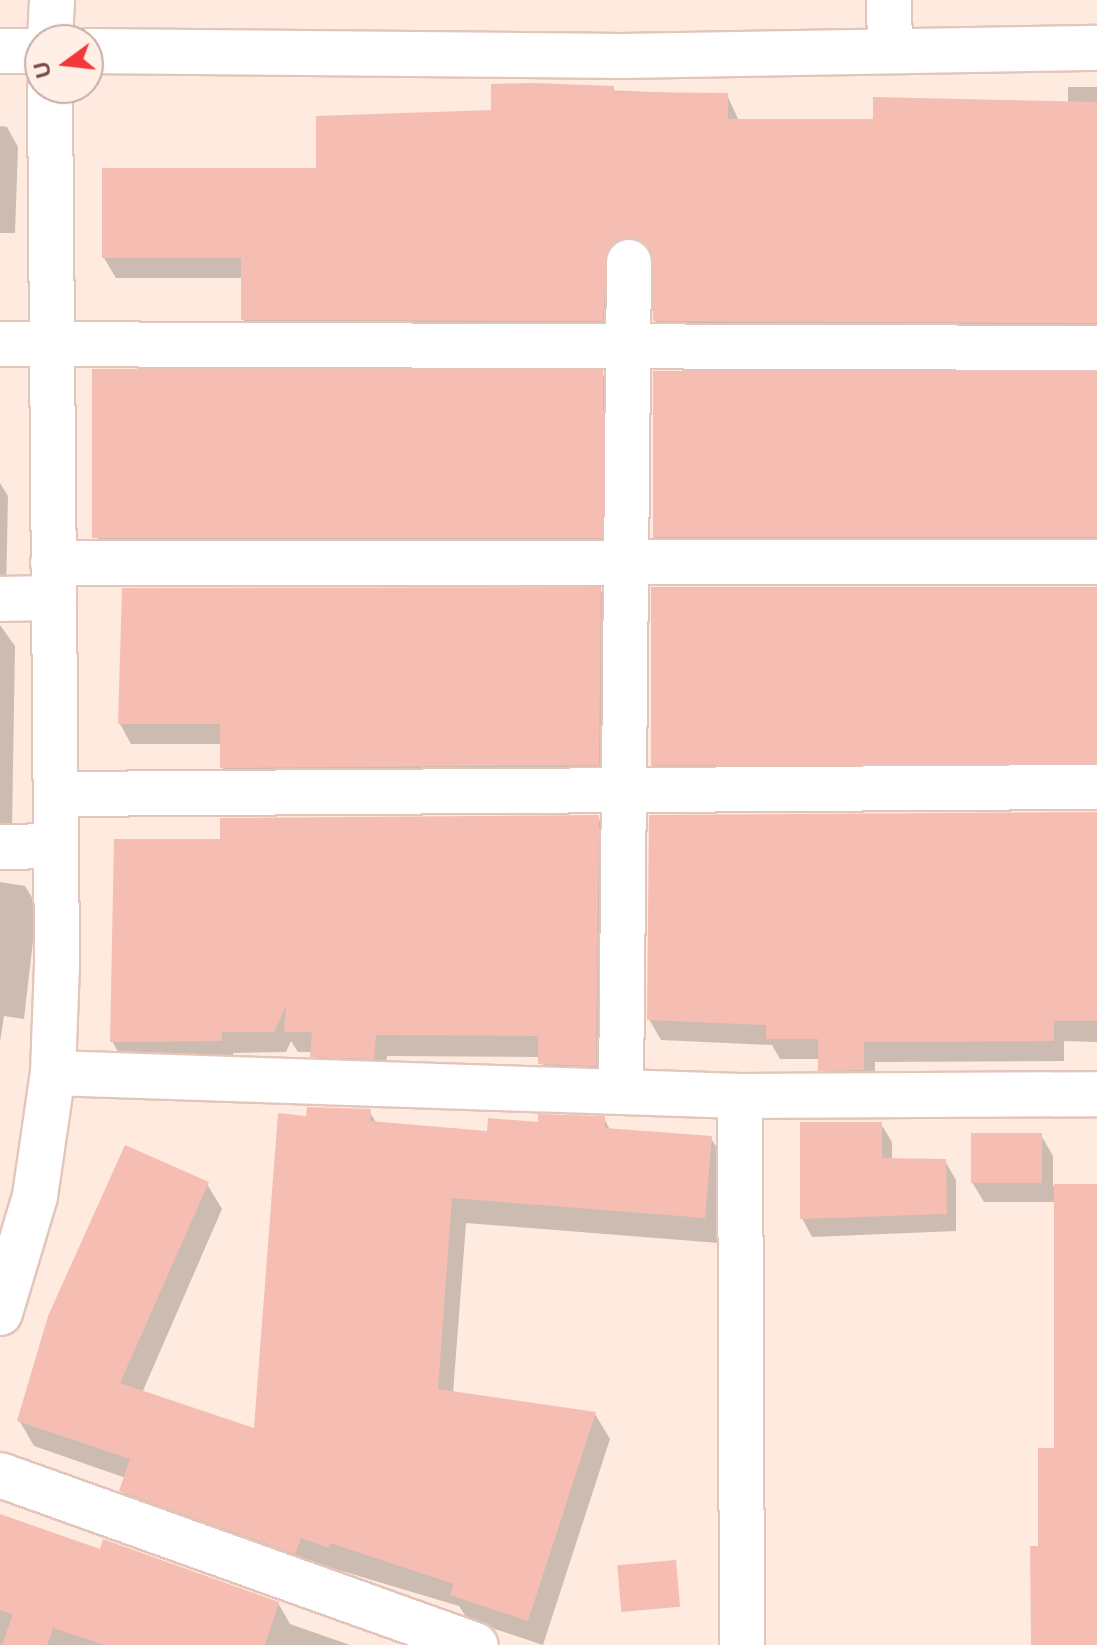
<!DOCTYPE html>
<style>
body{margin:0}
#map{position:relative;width:1097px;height:1645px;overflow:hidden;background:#feeade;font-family:Helvetica,sans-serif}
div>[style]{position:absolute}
.shadow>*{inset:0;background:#0003}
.building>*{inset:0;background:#f6beb3;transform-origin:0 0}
.roads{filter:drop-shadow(2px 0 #e4c5bc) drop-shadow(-2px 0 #e4c5bc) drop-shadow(0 2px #e4c5bc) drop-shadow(0 -2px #e4c5bc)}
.minor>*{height:44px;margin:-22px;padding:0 22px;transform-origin:22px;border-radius:22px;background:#fff}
span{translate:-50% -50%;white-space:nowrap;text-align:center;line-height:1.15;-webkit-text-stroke:6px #ffefe6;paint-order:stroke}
.north{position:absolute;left:24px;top:24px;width:80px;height:80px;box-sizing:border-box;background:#ffefe6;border:2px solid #c8ada5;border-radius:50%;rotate:255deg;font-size:22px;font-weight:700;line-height:32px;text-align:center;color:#754a44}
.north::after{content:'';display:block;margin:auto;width:28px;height:36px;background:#f3383b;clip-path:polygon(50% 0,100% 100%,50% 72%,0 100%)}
</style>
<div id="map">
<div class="shadow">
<div style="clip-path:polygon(493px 86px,727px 95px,739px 121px,875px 121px,1068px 104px,1068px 87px,1097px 87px,1097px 343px,667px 341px,655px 321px,654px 264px,643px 257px,614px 341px,255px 340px,243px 319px,243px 278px,116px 278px,104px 258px,318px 170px,493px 112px)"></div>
<div style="clip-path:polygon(0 126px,7px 127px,18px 147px,15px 233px,0 233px)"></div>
<div style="clip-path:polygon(602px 373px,613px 393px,612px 557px,109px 557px,97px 537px)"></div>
<div style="clip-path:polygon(1097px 375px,1097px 557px,665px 557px,653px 537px)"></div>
<div style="clip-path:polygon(0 483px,8px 496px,6px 595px,0 599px)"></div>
<div style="clip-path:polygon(600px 589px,611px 609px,609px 785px,233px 787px,222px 767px,222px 744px,131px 744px,120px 724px)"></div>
<div style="clip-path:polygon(1097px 589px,1097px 782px,663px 785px,651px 764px)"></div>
<div style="clip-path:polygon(0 625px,15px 646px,12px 827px,0 827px)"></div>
<div style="clip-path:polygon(1097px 814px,1097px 1042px,1064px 1041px,1064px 1061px,875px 1062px,875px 1090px,832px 1091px,820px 1059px,780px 1059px,772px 1045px,661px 1040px,649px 1019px)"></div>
<div style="clip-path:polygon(598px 817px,610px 839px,607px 1087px,552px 1085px,540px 1057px,387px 1056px,385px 1079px,325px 1077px,313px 1052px,298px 1052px,291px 1041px,286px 1052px,233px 1053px,233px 1062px,124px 1062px,112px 1041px,222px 841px)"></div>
<div style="clip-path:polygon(0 882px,25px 886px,37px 906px,24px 1019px,4px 1016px,0 1042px)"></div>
<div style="clip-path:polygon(369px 1111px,377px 1124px,489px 1133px,604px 1118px,610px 1130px,711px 1138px,726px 1164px,719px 1243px,466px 1223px,453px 1394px,595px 1414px,610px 1439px,543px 1645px,468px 1620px,459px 1606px,315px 1563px,310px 1579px,137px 1517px,122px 1491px,126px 1478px,34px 1446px,19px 1420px,207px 1184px,222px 1209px,142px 1393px,256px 1431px,308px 1118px)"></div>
<div style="clip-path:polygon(881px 1124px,892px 1142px,892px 1160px,945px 1161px,956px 1180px,956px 1231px,812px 1237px,802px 1218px)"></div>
<div style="clip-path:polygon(1041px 1135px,1053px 1156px,1053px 1186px,1097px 1186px,1097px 1645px,1033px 1645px,1056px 1450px,1056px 1202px,984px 1202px,972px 1182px)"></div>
<div style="clip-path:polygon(0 1540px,101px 1551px,278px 1603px,290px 1624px,350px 1645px,0 1645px)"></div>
</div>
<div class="building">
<div style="clip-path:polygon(533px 83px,614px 86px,614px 92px,728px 93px,728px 119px,873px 119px,873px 97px,1097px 102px,1097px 323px,653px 321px,651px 250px,630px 237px,607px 250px,603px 321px,241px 320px,241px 258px,102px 258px,102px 168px,316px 168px,316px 116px,491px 110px,491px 84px)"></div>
<div style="left:92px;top:369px;width:511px;height:169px"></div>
<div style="left:653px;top:371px;width:444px;height:166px"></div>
<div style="clip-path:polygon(601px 587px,599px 765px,220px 768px,220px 724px,118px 724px,122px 588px)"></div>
<div style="left:651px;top:587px;width:446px;height:178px"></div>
<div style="clip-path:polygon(1097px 812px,1097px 1021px,1054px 1021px,1054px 1041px,864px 1042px,864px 1070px,818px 1071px,818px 1039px,766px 1039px,766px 1025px,647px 1020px,649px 815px)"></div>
<div style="clip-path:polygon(599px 815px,596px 1066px,538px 1064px,538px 1036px,376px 1035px,374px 1059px,310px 1057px,312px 1032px,284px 1032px,286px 1006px,274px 1032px,222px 1032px,222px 1041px,110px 1042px,114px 839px,220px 839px,220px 818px)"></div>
<div style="clip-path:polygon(307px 1107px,371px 1109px,370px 1121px,487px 1131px,488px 1118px,538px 1122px,538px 1114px,605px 1116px,605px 1128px,712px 1136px,705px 1218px,452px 1198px,438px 1389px,596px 1412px,528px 1621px,450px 1595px,454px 1584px,330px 1543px,329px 1548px,301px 1538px,295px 1554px,119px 1491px,130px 1459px,17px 1421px,48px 1316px,125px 1145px,209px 1182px,120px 1383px,254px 1428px,278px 1113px,306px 1116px)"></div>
<div style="clip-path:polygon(800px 1122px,882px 1122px,882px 1158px,946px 1159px,947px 1214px,800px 1219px)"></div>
<div style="left:1042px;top:1133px;width:50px;height:71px;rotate:90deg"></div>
<div style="clip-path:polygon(1054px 1184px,1097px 1184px,1097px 1645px,1031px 1645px,1030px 1546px,1038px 1546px,1038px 1448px,1054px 1448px)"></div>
<div style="clip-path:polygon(0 1514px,100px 1549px,103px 1539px,279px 1602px,265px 1645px,105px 1645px,53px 1628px,47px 1645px,2px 1645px,13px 1614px,0 1610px)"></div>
<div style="left:676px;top:1560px;width:47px;height:59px;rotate:85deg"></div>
</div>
<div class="roads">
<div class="minor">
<div style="left:889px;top:0;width:48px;rotate:88.8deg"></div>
<div style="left:50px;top:40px;width:40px;rotate:-87.1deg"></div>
<div style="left:0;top:51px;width:40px"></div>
<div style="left:88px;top:51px;width:534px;rotate:0.54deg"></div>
<div style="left:622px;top:56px;width:475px;rotate:-1deg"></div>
<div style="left:0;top:344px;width:1097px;rotate:0.21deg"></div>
<div style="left:53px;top:563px;width:1044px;rotate:-0.05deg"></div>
<div style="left:0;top:599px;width:54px;rotate:-1.1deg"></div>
<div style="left:56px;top:794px;width:1041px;rotate:-0.39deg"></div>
<div style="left:0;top:847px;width:56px;rotate:-1deg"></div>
<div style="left:53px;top:1073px;width:687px;rotate:1.92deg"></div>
<div style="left:740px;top:1096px;width:357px;rotate:-0.3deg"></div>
<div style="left:621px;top:1092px;width:830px;rotate:-89.45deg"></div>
<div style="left:740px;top:1096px;width:549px;rotate:89.79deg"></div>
<div style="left:0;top:1313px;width:122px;rotate:-73.3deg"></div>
<div style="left:35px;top:1196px;width:124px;rotate:-81.7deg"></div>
<div style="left:53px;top:1073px;width:109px;rotate:-87.9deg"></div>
<div style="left:57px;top:964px;width:876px;rotate:-90.46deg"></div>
<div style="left:0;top:1475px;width:505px;rotate:19.69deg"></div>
</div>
</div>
<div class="north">U</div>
</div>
